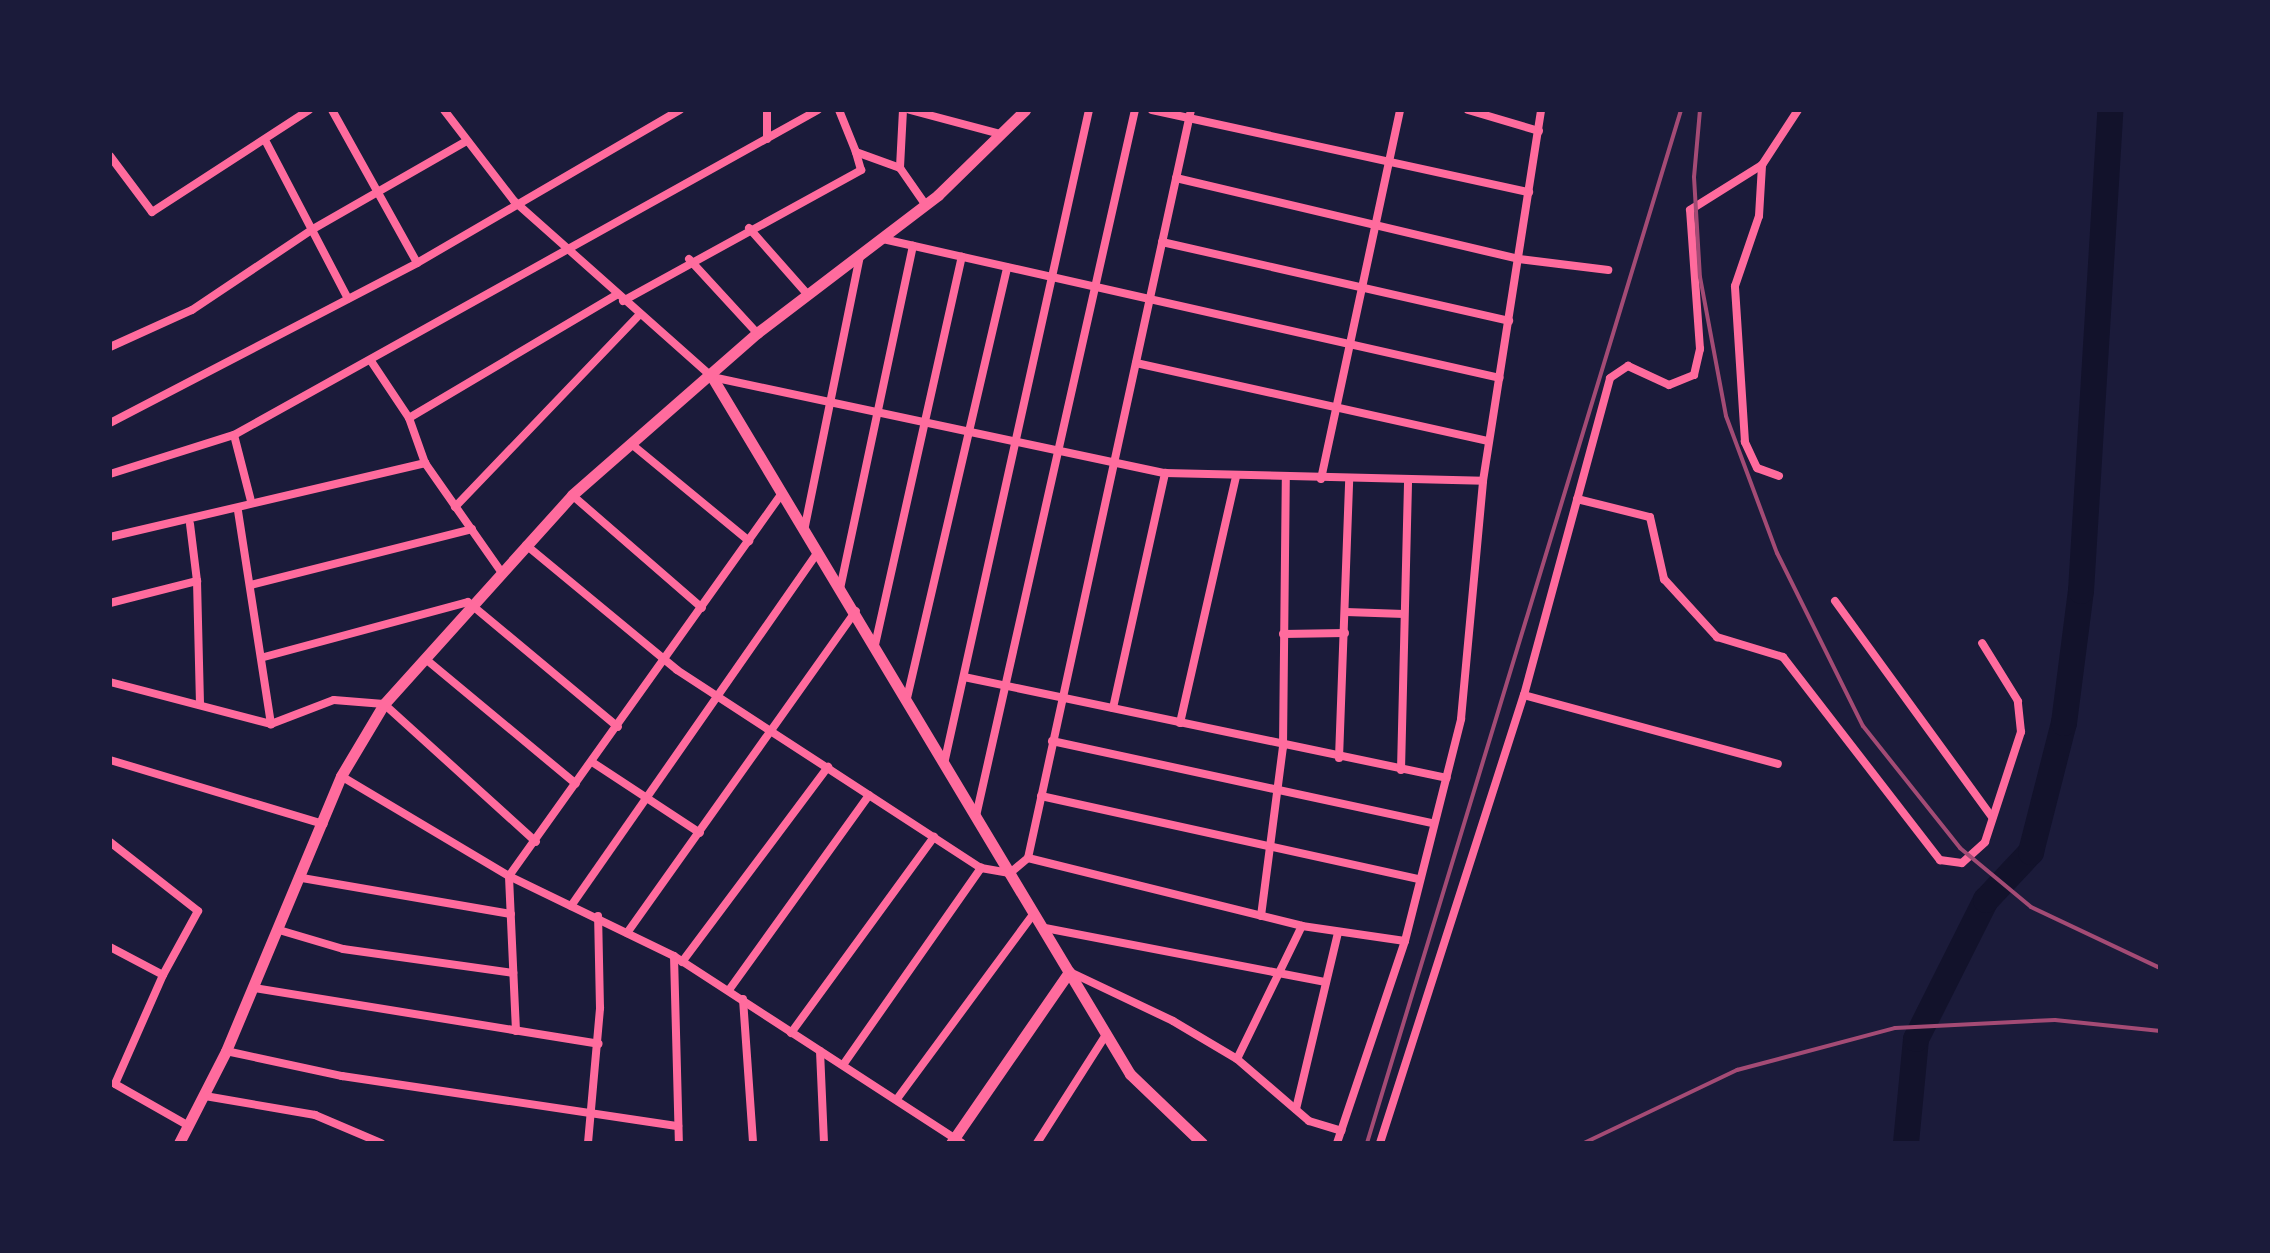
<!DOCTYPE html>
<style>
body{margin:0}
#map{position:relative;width:2270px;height:1253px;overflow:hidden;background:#1b1b3a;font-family:Raleway,sans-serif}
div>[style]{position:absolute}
.river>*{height:26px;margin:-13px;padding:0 13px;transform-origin:13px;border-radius:13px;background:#12122b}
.minor>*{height:8px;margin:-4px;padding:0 4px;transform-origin:4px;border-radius:4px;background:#ff6b9d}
.tertiary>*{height:11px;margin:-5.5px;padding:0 5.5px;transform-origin:5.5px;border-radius:5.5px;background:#ff6b9d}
.rail>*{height:4px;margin:-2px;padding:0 2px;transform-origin:2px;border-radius:2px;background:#a44b75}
span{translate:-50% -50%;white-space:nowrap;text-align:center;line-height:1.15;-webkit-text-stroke:6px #1b1b3a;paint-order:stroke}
.frame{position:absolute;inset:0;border:112px solid #1b1b3a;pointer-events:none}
</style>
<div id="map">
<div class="river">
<div style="left:1906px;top:1143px;width:104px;rotate:-84.5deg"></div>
<div style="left:1916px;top:1039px;width:156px;rotate:-63.3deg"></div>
<div style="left:1986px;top:900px;width:66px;rotate:-46.8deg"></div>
<div style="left:2031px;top:852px;width:133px;rotate:-75.7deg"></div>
<div style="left:2064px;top:723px;width:133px;rotate:-82.7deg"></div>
<div style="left:2081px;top:591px;width:482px;rotate:-86.5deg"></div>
</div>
<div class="minor">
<div style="left:332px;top:110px;width:175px;rotate:60.9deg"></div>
<div style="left:444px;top:110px;width:115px;rotate:52.4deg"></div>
<div style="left:514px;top:201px;width:265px;rotate:41.6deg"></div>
<div style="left:712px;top:377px;width:463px;rotate:12deg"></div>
<div style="left:1165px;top:473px;width:318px;rotate:1.4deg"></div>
<div style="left:767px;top:110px;width:29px;rotate:90deg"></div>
<div style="left:839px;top:110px;width:45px;rotate:68deg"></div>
<div style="left:856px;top:152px;width:47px;rotate:20deg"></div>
<div style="left:903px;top:110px;width:58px;rotate:93deg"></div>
<div style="left:900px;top:168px;width:44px;rotate:55.2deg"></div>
<div style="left:910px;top:110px;width:93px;rotate:14.9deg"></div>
<div style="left:1152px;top:110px;width:386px;rotate:12.3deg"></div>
<div style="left:1468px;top:110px;width:74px;rotate:16.5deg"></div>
<div style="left:265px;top:140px;width:179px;rotate:62.4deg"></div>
<div style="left:110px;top:156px;width:70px;rotate:53.1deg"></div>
<div style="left:152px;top:212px;width:187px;rotate:-33deg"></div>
<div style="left:1176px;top:178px;width:352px;rotate:13.3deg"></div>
<div style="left:1519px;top:259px;width:90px;rotate:7deg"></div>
<div style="left:749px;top:228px;width:89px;rotate:48.6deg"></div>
<div style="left:883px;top:239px;width:632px;rotate:12.7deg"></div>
<div style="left:1162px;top:242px;width:356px;rotate:12.8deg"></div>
<div style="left:689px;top:259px;width:100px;rotate:47.4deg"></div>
<div style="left:623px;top:301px;width:272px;rotate:-28.8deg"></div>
<div style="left:861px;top:170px;width:19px;rotate:-106deg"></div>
<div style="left:110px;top:347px;width:90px;rotate:-24.3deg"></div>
<div style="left:192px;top:310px;width:146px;rotate:-33.8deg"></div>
<div style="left:313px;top:229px;width:175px;rotate:-29.8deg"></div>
<div style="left:371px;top:361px;width:69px;rotate:56.3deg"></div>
<div style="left:409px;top:418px;width:48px;rotate:70.4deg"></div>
<div style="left:425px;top:463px;width:134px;rotate:55deg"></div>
<div style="left:1136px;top:363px;width:361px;rotate:12.5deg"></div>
<div style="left:409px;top:418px;width:241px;rotate:-30.7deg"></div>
<div style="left:110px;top:423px;width:346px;rotate:-27.5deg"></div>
<div style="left:417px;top:263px;width:304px;rotate:-30.2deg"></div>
<div style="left:234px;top:435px;width:68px;rotate:75.6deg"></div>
<div style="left:635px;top:447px;width:148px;rotate:39.5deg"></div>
<div style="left:110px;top:474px;width:130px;rotate:-17.5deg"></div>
<div style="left:234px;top:435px;width:668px;rotate:-29.1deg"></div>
<div style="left:1779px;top:476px;width:23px;rotate:-160deg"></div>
<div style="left:1757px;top:468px;width:29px;rotate:-115deg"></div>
<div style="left:1745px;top:442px;width:156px;rotate:-93.7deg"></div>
<div style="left:1735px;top:286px;width:74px;rotate:-71.1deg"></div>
<div style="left:1759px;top:216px;width:51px;rotate:-86.6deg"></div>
<div style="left:1762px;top:165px;width:66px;rotate:-56.8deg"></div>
<div style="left:1321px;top:479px;width:377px;rotate:-77.9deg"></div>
<div style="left:572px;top:495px;width:172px;rotate:41deg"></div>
<div style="left:1577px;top:499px;width:75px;rotate:13.9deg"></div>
<div style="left:1650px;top:517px;width:64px;rotate:77.3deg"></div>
<div style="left:1664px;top:579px;width:79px;rotate:47.6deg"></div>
<div style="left:1717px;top:637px;width:69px;rotate:16.9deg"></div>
<div style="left:1783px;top:657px;width:257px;rotate:52.3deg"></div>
<div style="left:1940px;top:860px;width:22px;rotate:8deg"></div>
<div style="left:1962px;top:863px;width:31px;rotate:-42deg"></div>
<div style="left:1985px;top:842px;width:116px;rotate:-71.9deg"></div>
<div style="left:2021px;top:732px;width:31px;rotate:-96deg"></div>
<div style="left:2018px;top:701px;width:68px;rotate:-121.8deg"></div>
<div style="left:455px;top:507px;width:266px;rotate:-46.2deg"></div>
<div style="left:238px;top:511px;width:216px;rotate:81.2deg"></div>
<div style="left:190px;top:524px;width:57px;rotate:83deg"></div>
<div style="left:804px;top:531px;width:281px;rotate:-78.5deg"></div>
<div style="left:110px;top:537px;width:324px;rotate:-13.2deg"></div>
<div style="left:526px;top:545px;width:196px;rotate:39.6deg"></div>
<div style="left:677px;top:670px;width:363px;rotate:33.1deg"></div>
<div style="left:981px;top:868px;width:29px;rotate:10deg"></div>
<div style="left:1010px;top:873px;width:23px;rotate:-40deg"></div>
<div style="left:1028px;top:858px;width:766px;rotate:-77.71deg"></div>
<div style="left:251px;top:585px;width:228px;rotate:-14.2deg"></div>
<div style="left:840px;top:589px;width:351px;rotate:-78deg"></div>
<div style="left:1835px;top:601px;width:267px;rotate:54deg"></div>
<div style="left:110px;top:603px;width:90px;rotate:-14.2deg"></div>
<div style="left:197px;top:581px;width:124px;rotate:88.6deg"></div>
<div style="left:1346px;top:612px;width:58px;rotate:2deg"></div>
<div style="left:1283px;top:634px;width:62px;rotate:-0.9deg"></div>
<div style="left:875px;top:645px;width:398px;rotate:-77.4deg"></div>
<div style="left:264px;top:657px;width:211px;rotate:-15.1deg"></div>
<div style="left:468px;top:602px;width:195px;rotate:39.8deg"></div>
<div style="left:428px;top:661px;width:192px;rotate:39.7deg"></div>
<div style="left:964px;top:677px;width:493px;rotate:11.8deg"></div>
<div style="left:110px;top:682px;width:166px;rotate:14.6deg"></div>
<div style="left:271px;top:724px;width:67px;rotate:-20.9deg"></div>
<div style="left:334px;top:700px;width:50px;rotate:4.6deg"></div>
<div style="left:384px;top:704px;width:205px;rotate:42.2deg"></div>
<div style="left:1524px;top:695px;width:263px;rotate:15.2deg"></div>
<div style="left:907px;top:698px;width:442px;rotate:-76.9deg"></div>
<div style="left:1113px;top:708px;width:241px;rotate:-77.5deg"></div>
<div style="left:1180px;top:723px;width:252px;rotate:-77.2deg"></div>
<div style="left:1052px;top:741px;width:389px;rotate:12.2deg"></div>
<div style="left:1339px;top:758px;width:279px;rotate:-87.9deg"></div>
<div style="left:110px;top:760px;width:223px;rotate:16.7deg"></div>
<div style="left:592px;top:762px;width:129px;rotate:33.3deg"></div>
<div style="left:944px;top:764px;width:670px;rotate:-77.5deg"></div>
<div style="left:1401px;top:770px;width:290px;rotate:-88.6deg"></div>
<div style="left:341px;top:776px;width:196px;rotate:30.8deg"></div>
<div style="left:509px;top:876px;width:183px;rotate:25.9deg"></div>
<div style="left:674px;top:956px;width:343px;rotate:33deg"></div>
<div style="left:1041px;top:796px;width:388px;rotate:12.4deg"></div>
<div style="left:976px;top:816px;width:724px;rotate:-77.31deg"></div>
<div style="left:110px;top:842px;width:112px;rotate:38.1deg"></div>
<div style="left:198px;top:911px;width:73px;rotate:118.7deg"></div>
<div style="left:1028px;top:858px;width:282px;rotate:13.9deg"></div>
<div style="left:1302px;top:926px;width:104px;rotate:8.3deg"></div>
<div style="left:302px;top:878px;width:212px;rotate:9.8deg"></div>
<div style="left:571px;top:906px;width:430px;rotate:-55.1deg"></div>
<div style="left:1261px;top:916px;width:170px;rotate:-82.6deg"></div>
<div style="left:1283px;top:747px;width:268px;rotate:-89.4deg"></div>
<div style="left:1045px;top:928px;width:286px;rotate:10.9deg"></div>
<div style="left:279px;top:930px;width:67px;rotate:16.5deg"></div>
<div style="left:343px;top:949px;width:172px;rotate:8deg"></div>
<div style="left:627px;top:933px;width:395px;rotate:-54.6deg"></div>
<div style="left:110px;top:947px;width:60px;rotate:27.8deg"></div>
<div style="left:163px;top:975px;width:119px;rotate:113.8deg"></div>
<div style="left:115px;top:1084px;width:85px;rotate:29.6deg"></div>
<div style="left:674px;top:956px;width:187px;rotate:88.5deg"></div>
<div style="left:682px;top:962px;width:244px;rotate:-53.2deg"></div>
<div style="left:1070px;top:972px;width:114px;rotate:25.4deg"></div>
<div style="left:1173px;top:1021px;width:74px;rotate:30.7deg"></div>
<div style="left:1237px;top:1059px;width:95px;rotate:40.7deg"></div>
<div style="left:1309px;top:1121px;width:34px;rotate:17deg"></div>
<div style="left:254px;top:988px;width:349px;rotate:9.2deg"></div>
<div style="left:729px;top:990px;width:240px;rotate:-54.3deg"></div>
<div style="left:743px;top:999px;width:144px;rotate:86deg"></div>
<div style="left:516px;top:1031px;width:155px;rotate:-92.6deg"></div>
<div style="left:509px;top:876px;width:469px;rotate:-54.5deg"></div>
<div style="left:791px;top:1033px;width:243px;rotate:-53.9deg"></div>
<div style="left:226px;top:1051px;width:119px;rotate:12.2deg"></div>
<div style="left:342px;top:1076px;width:340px;rotate:8.5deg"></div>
<div style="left:820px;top:1051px;width:92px;rotate:87.5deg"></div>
<div style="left:1237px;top:1059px;width:148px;rotate:-64deg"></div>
<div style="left:843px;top:1065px;width:241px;rotate:-55deg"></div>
<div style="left:205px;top:1096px;width:112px;rotate:9.8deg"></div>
<div style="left:315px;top:1115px;width:72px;rotate:23deg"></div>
<div style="left:897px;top:1099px;width:231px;rotate:-53.6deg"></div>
<div style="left:1296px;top:1109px;width:181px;rotate:-76.6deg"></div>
<div style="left:588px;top:1143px;width:136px;rotate:-84.9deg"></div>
<div style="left:600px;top:1008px;width:92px;rotate:-91.2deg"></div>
<div style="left:1037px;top:1143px;width:130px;rotate:-57.5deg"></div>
<div style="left:1337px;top:1143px;width:213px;rotate:-71.4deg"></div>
<div style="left:1405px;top:941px;width:229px;rotate:-75.8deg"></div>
<div style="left:1461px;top:719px;width:239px;rotate:-84.7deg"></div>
<div style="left:1483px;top:481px;width:376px;rotate:-81.1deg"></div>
<div style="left:1380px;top:1143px;width:471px;rotate:-72.2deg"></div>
<div style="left:1524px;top:695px;width:328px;rotate:-74.8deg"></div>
<div style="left:1610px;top:378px;width:22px;rotate:-34deg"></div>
<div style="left:1628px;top:366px;width:45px;rotate:24.9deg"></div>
<div style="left:1669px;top:385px;width:27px;rotate:-22deg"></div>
<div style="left:1694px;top:375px;width:27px;rotate:-77deg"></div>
<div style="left:1700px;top:349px;width:139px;rotate:-94.1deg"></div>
<div style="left:1690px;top:210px;width:85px;rotate:-32deg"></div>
</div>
<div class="tertiary">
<div style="left:712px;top:377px;width:813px;rotate:59.05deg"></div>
<div style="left:1130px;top:1074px;width:100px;rotate:43.8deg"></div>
<div style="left:179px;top:1143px;width:103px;rotate:-62.9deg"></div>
<div style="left:226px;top:1051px;width:298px;rotate:-67.3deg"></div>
<div style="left:341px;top:776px;width:84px;rotate:-59.2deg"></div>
<div style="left:384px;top:704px;width:281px;rotate:-48deg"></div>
<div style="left:572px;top:495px;width:246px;rotate:-41.2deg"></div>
<div style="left:757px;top:333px;width:228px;rotate:-37.3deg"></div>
<div style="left:938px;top:195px;width:122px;rotate:-44.3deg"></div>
<div style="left:951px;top:1143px;width:208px;rotate:-55.4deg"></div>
</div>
<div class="rail">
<div style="left:1700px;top:110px;width:67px;rotate:95.1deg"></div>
<div style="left:1694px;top:177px;width:100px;rotate:86.6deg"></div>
<div style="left:1700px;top:277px;width:141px;rotate:79.4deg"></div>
<div style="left:1726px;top:416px;width:146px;rotate:69.6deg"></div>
<div style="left:1777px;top:553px;width:193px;rotate:63.6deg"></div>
<div style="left:1863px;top:726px;width:156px;rotate:51.5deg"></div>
<div style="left:1960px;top:848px;width:92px;rotate:39.7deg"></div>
<div style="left:2031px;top:907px;width:143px;rotate:25.3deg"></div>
<div style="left:1367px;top:1143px;width:1080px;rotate:-73.09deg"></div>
<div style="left:1584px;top:1143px;width:170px;rotate:-25.5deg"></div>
<div style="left:1737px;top:1070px;width:163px;rotate:-14.9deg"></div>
<div style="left:1895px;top:1028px;width:160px;rotate:-2.9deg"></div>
<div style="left:2055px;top:1020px;width:106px;rotate:6deg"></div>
</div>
<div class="frame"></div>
</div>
